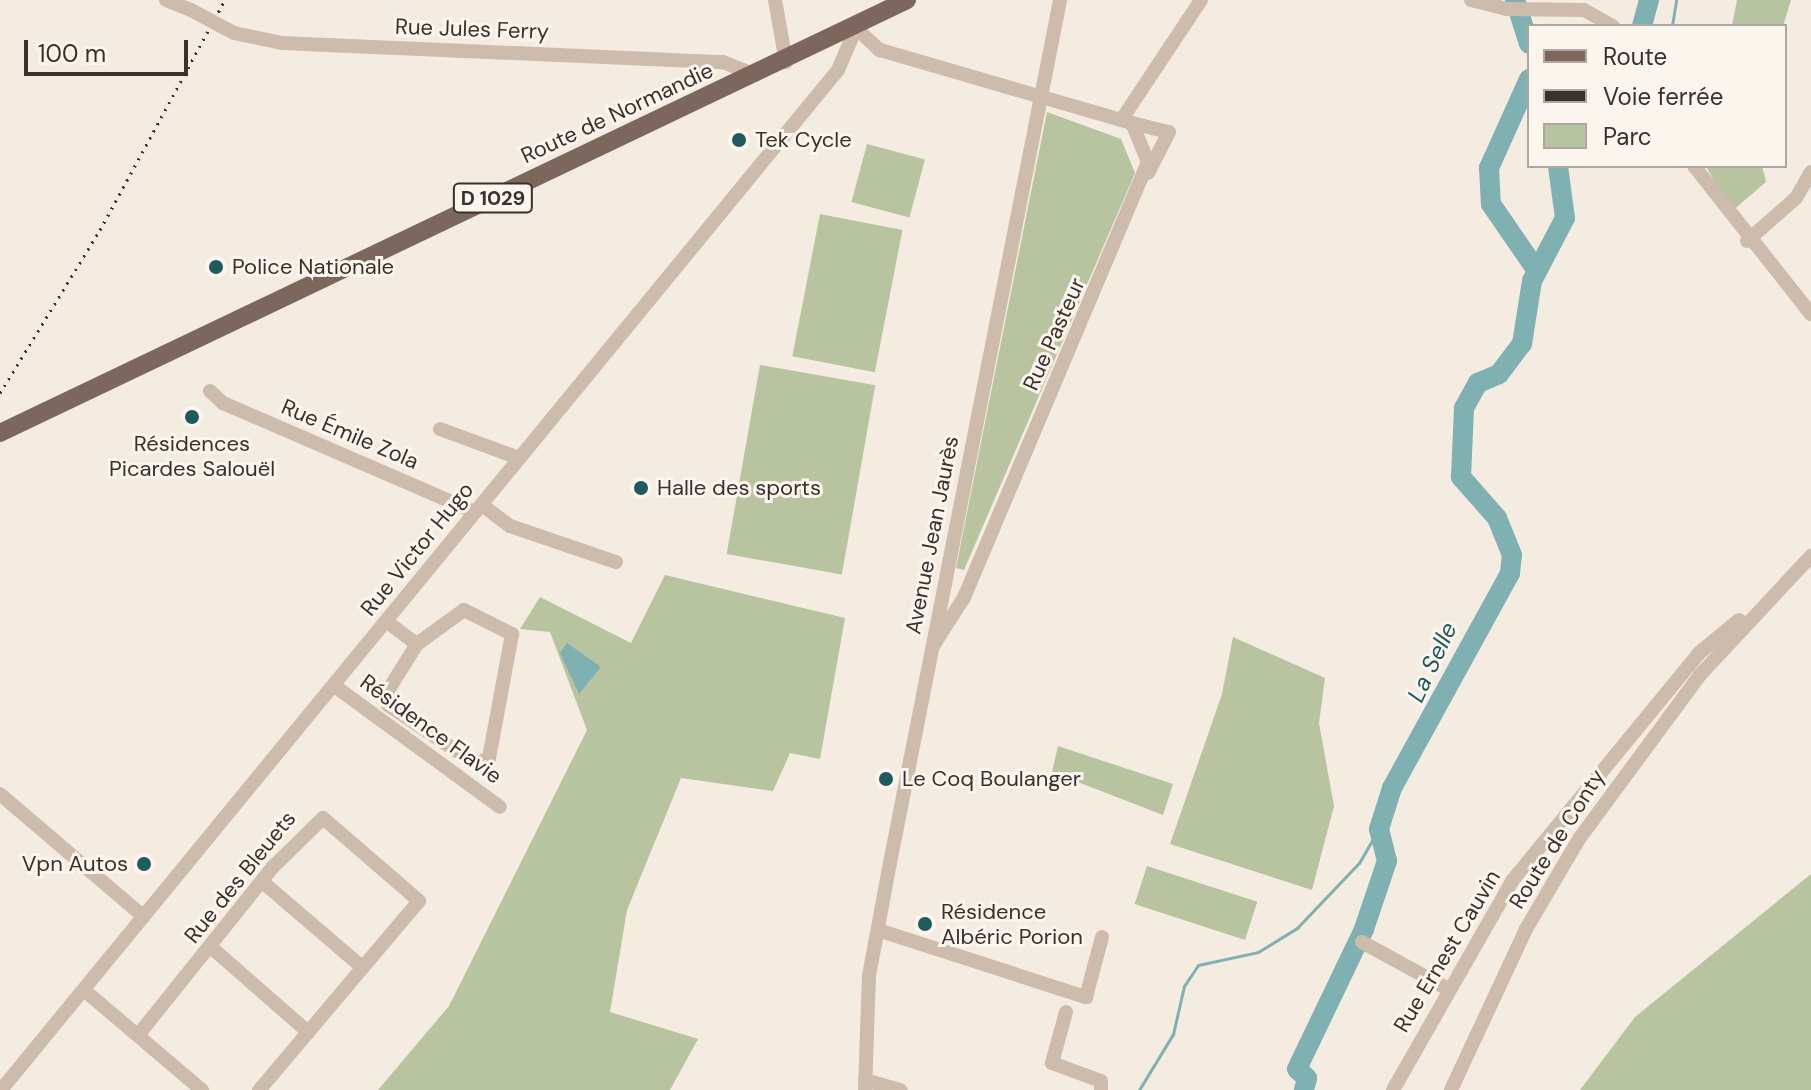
<!DOCTYPE html>
<meta charset="utf-8">
<style>
body{margin:0}
#map{position:relative;width:1811px;height:1090px;overflow:hidden;background:#f4ebe1;font-family:"DM Sans",sans-serif}
div>[style]{position:absolute}
.green>*{inset:0;background:#b8c4a0;transform-origin:0 0}
.water>*{inset:0;background:#7fb0b2}
.stream>*{height:3px;margin:-1.5px;padding:0 1.5px;transform-origin:1.5px;border-radius:1.5px;background:#7fb0b2}
.river>*{height:20px;margin:-10px;padding:0 10px;transform-origin:10px;border-radius:10px;background:#7fb0b2}
.minor>*{height:14px;margin:-7px;padding:0 7px;transform-origin:7px;border-radius:7px;background:#cdbbac}
.major>*{height:18px;margin:-9px;padding:0 9px;transform-origin:9px;border-radius:9px;background:#7d675c}
.rail>*{height:3px;margin-top:-1.5px;transform-origin:0;background:repeating-linear-gradient(90deg,#3b302b 0 2px,transparent 0 8px)}
.minor-bridge>*{height:14px;margin:-7px;padding:0 7px;transform-origin:7px;border-radius:7px;background:#cdbbac}
.dots>*{width:22px;height:22px;translate:-50% -50%;box-sizing:border-box;border:4px solid #fbf5ee;border-radius:50%}
span{translate:-50% -50%;white-space:nowrap;text-align:center;line-height:1.15;-webkit-text-stroke:6px #fbf5ee;paint-order:stroke}
.shield-label span{padding:2px 6px;background:#fbf5ee;border:2px solid;border-radius:6px;-webkit-text-stroke-width:0}
.shield-label{font-size:20px;color:#3b302b;font-weight:700}
.street-label{font-size:22px;color:#3b302b}
.poi-label{font-size:22px;color:#3b302b}
.left{translate:0 -50%;text-align:left}
.right{translate:-100% -50%;text-align:right}
.water-label{font-size:24px;color:#1f5a5e;font-style:italic}
.legend{position:absolute;left:1527px;top:24px;width:260px;height:144px;box-sizing:border-box;background:#fbf5ee;border:2px solid #aea6a0;margin:0;padding:10px 14px;list-style:none;font-size:24px;color:#3b302b}
.legend li{display:flex;align-items:center;gap:16px;height:40px}
.legend b{width:40px;border:2px solid #aea6a0}
.scale{position:absolute;left:24px;top:40px;width:164px;height:36px;box-sizing:border-box;border:4px solid #3b302b;border-top:0;padding-left:10px;font-size:24px;line-height:28px;white-space:nowrap;color:#3b302b;-webkit-text-stroke:6px #fbf5ee;paint-order:stroke}
</style>
<div id="map">
<div class="green">
<div style="clip-path:polygon(1737px 0,1791px 0,1783px 26px,1732px 26px)"></div>
<div style="clip-path:polygon(1047px 112px,1121px 139px,1135px 173px,964px 570px,956px 568px)"></div>
<div style="left:867px;top:144px;width:60px;height:60px;rotate:15deg"></div>
<div style="clip-path:polygon(1706px 166px,1762px 166px,1766px 182px,1731px 212px)"></div>
<div style="left:820px;top:214px;width:84px;height:145px;rotate:11deg"></div>
<div style="left:760px;top:365px;width:117px;height:192px;rotate:10deg"></div>
<div style="clip-path:polygon(665px 575px,845px 618px,820px 759px,790px 753px,773px 791px,681px 778px,627px 910px,610px 1012px,698px 1039px,670px 1090px,378px 1090px,449px 1006px,587px 730px,550px 632px,520px 629px,540px 597px,631px 643px)"></div>
<div style="clip-path:polygon(1233px 637px,1325px 678px,1319px 723px,1334px 806px,1312px 890px,1170px 844px,1222px 694px)"></div>
<div style="clip-path:polygon(1058px 746px,1173px 784px,1163px 815px,1052px 772px)"></div>
<div style="left:1147px;top:866px;width:116px;height:40px;rotate:18deg"></div>
<div style="clip-path:polygon(1811px 874px,1811px 1090px,1580px 1090px,1635px 1017px)"></div>
</div>
<div class="water">
<div style="clip-path:polygon(567px 643px,601px 667px,579px 694px,560px 653px)"></div>
</div>
<div class="stream">
<div style="left:1672px;top:26px;width:26px;rotate:-81deg"></div>
<div style="left:1139px;top:1090px;width:66px;rotate:-58.7deg"></div>
<div style="left:1173px;top:1034px;width:49px;rotate:-77.1deg"></div>
<div style="left:1184px;top:986px;width:25px;rotate:-56deg"></div>
<div style="left:1198px;top:965px;width:61px;rotate:-12.2deg"></div>
<div style="left:1258px;top:952px;width:46px;rotate:-31.6deg"></div>
<div style="left:1297px;top:928px;width:90px;rotate:-46.4deg"></div>
<div style="left:1359px;top:863px;width:39px;rotate:-60deg"></div>
</div>
<div class="river">
<div style="left:1515px;top:0;width:46px;rotate:72.3deg"></div>
<div style="left:1642px;top:26px;width:27px;rotate:-75deg"></div>
<div style="left:1529px;top:79px;width:98px;rotate:114.2deg"></div>
<div style="left:1489px;top:168px;width:36px;rotate:87deg"></div>
<div style="left:1491px;top:204px;width:81px;rotate:55.5deg"></div>
<div style="left:1304px;top:1090px;width:12px;rotate:-76deg"></div>
<div style="left:1307px;top:1078px;width:13px;rotate:-138deg"></div>
<div style="left:1297px;top:1069px;width:155px;rotate:-64.4deg"></div>
<div style="left:1364px;top:929px;width:72px;rotate:-71.3deg"></div>
<div style="left:1387px;top:861px;width:33px;rotate:-104deg"></div>
<div style="left:1379px;top:829px;width:43px;rotate:-72.4deg"></div>
<div style="left:1392px;top:788px;width:245px;rotate:-61.2deg"></div>
<div style="left:1510px;top:573px;width:18px;rotate:-84deg"></div>
<div style="left:1512px;top:555px;width:40px;rotate:-112deg"></div>
<div style="left:1497px;top:518px;width:55px;rotate:-131.3deg"></div>
<div style="left:1461px;top:477px;width:69px;rotate:-87.5deg"></div>
<div style="left:1464px;top:408px;width:29px;rotate:-61deg"></div>
<div style="left:1478px;top:383px;width:23px;rotate:-23deg"></div>
<div style="left:1499px;top:374px;width:38px;rotate:-53deg"></div>
<div style="left:1522px;top:344px;width:64px;rotate:-81deg"></div>
<div style="left:1532px;top:281px;width:71px;rotate:-62.4deg"></div>
<div style="left:1565px;top:218px;width:52px;rotate:-97.7deg"></div>
</div>
<div class="minor">
<div style="left:166px;top:0;width:27px;rotate:22deg"></div>
<div style="left:775px;top:0;width:63px;rotate:79.9deg"></div>
<div style="left:1471px;top:0;width:36px;rotate:14deg"></div>
<div style="left:1506px;top:9px;width:78px;rotate:0.7deg"></div>
<div style="left:1584px;top:10px;width:33px;rotate:29deg"></div>
<div style="left:234px;top:33px;width:49px;rotate:11.8deg"></div>
<div style="left:282px;top:43px;width:441px;rotate:2.5deg"></div>
<div style="left:723px;top:62px;width:35px;rotate:22deg"></div>
<div style="left:1122px;top:119px;width:143px;rotate:-56.4deg"></div>
<div style="left:1132px;top:123px;width:38px;rotate:14deg"></div>
<div style="left:1169px;top:132px;width:46px;rotate:117.1deg"></div>
<div style="left:1694px;top:166px;width:189px;rotate:51.7deg"></div>
<div style="left:1747px;top:241px;width:65px;rotate:-41.3deg"></div>
<div style="left:1796px;top:198px;width:30px;rotate:-60deg"></div>
<div style="left:210px;top:391px;width:18px;rotate:43deg"></div>
<div style="left:223px;top:403px;width:275px;rotate:23.4deg"></div>
<div style="left:440px;top:429px;width:84px;rotate:20.2deg"></div>
<div style="left:482px;top:505px;width:35px;rotate:37deg"></div>
<div style="left:510px;top:526px;width:112px;rotate:18.8deg"></div>
<div style="left:464px;top:610px;width:54px;rotate:26.6deg"></div>
<div style="left:512px;top:634px;width:126px;rotate:100.5deg"></div>
<div style="left:489px;top:758px;width:14px;rotate:155deg"></div>
<div style="left:476px;top:764px;width:106px;rotate:-146.2deg"></div>
<div style="left:388px;top:705px;width:13px;rotate:-94deg"></div>
<div style="left:387px;top:692px;width:57px;rotate:-58deg"></div>
<div style="left:417px;top:644px;width:58px;rotate:-35.9deg"></div>
<div style="left:386px;top:621px;width:39px;rotate:37deg"></div>
<div style="left:336px;top:687px;width:203px;rotate:36.2deg"></div>
<div style="left:0;top:794px;width:189px;rotate:40.5deg"></div>
<div style="left:266px;top:885px;width:126px;rotate:40.5deg"></div>
<div style="left:878px;top:930px;width:219px;rotate:17.9deg"></div>
<div style="left:1086px;top:997px;width:62px;rotate:-75.1deg"></div>
<div style="left:1362px;top:942px;width:96px;rotate:28.7deg"></div>
<div style="left:212px;top:948px;width:128px;rotate:41.2deg"></div>
<div style="left:84px;top:990px;width:155px;rotate:40.3deg"></div>
<div style="left:1066px;top:1012px;width:53px;rotate:105.4deg"></div>
<div style="left:1052px;top:1063px;width:52px;rotate:20.2deg"></div>
<div style="left:1101px;top:1081px;width:9px;rotate:90deg"></div>
<div style="left:139px;top:1034px;width:214px;rotate:-51.3deg"></div>
<div style="left:273px;top:867px;width:70px;rotate:-44.4deg"></div>
<div style="left:323px;top:818px;width:127px;rotate:40.8deg"></div>
<div style="left:419px;top:901px;width:248px;rotate:130.2deg"></div>
<div style="left:865px;top:1080px;width:37px;rotate:16deg"></div>
<div style="left:1px;top:1090px;width:1319px;rotate:-50.63deg"></div>
<div style="left:838px;top:70px;width:46px;rotate:-66.8deg"></div>
<div style="left:856px;top:28px;width:33px;rotate:43deg"></div>
<div style="left:880px;top:50px;width:262px;rotate:16.2deg"></div>
<div style="left:1132px;top:123px;width:42px;rotate:67.7deg"></div>
<div style="left:1148px;top:162px;width:475px;rotate:112.9deg"></div>
<div style="left:963px;top:599px;width:56px;rotate:122.6deg"></div>
<div style="left:865px;top:1090px;width:114px;rotate:-88deg"></div>
<div style="left:869px;top:976px;width:105px;rotate:-79.5deg"></div>
<div style="left:888px;top:873px;width:890px;rotate:-78.85deg"></div>
<div style="left:1393px;top:1090px;width:241px;rotate:-60.3deg"></div>
<div style="left:1512px;top:881px;width:295px;rotate:-50.6deg"></div>
<div style="left:1699px;top:653px;width:52px;rotate:-39.5deg"></div>
<div style="left:1451px;top:1090px;width:178px;rotate:-65deg"></div>
<div style="left:1526px;top:929px;width:104px;rotate:-59.5deg"></div>
<div style="left:1579px;top:839px;width:204px;rotate:-53.6deg"></div>
<div style="left:1700px;top:675px;width:163px;rotate:-47deg"></div>
</div>
<div class="major">
<div style="left:0;top:433px;width:1005px;rotate:-25.52deg"></div>
</div>
<div class="rail">
<div style="left:0;top:393px;width:191px;rotate:-58.5deg"></div>
<div style="left:100px;top:230px;width:262px;rotate:-61.5deg"></div>
</div>
<div class="minor-bridge">
<div style="left:191px;top:10px;width:49px;rotate:28.1deg"></div>
</div>
<div class="dots">
<div style="left:739px;top:140px;background:#1f5a5e"></div>
<div style="left:216px;top:267px;background:#1f5a5e"></div>
<div style="left:192px;top:417px;background:#1f5a5e"></div>
<div style="left:641px;top:488px;background:#1f5a5e"></div>
<div style="left:886px;top:779px;background:#1f5a5e"></div>
<div style="left:144px;top:864px;background:#1f5a5e"></div>
<div style="left:925px;top:924px;background:#1f5a5e"></div>
</div>
<div class="shield-label">
<span style="left:493px;top:198px">D 1029</span>
</div>
<div class="street-label">
<span style="left:472px;top:29px;rotate:2deg">Rue Jules Ferry</span>
<span style="left:617px;top:113px;rotate:-25deg">Route de Normandie</span>
<span style="left:1054px;top:334px;rotate:-66deg">Rue Pasteur</span>
<span style="left:350px;top:434px;rotate:23deg">Rue Émile Zola</span>
<span style="left:932px;top:535px;rotate:-79deg">Avenue Jean Jaurès</span>
<span style="left:417px;top:549px;rotate:-51deg">Rue Victor Hugo</span>
<span style="left:431px;top:729px;rotate:36deg">Résidence Flavie</span>
<span style="left:1557px;top:839px;rotate:-58deg">Route de Conty</span>
<span style="left:240px;top:877px;rotate:-51deg">Rue des Bleuets</span>
<span style="left:1447px;top:951px;rotate:-59deg">Rue Ernest Cauvin</span>
</div>
<div class="poi-label">
<span class="left" style="left:755px;top:140px">Tek Cycle</span>
<span class="left" style="left:232px;top:267px">Police Nationale</span>
<span style="left:192px;top:456px">Résidences<br>Picardes Salouël</span>
<span class="left" style="left:657px;top:488px">Halle des sports</span>
<span class="left" style="left:902px;top:779px">Le Coq Boulanger</span>
<span class="right" style="left:128px;top:864px">Vpn Autos</span>
<span class="left" style="left:941px;top:924px">Résidence<br>Albéric Porion</span>
</div>
<div class="water-label">
<span style="left:1432px;top:662px;rotate:-65deg">La Selle</span>
</div>
<ul class="legend">
<li><b style="height:10px;background:#7d675c"></b>Route</li>
<li><b style="height:10px;background:#3b302b"></b>Voie ferrée</li>
<li><b style="height:22px;background:#b8c4a0"></b>Parc</li>
</ul>
<div class="scale">100 m</div>
</div>
